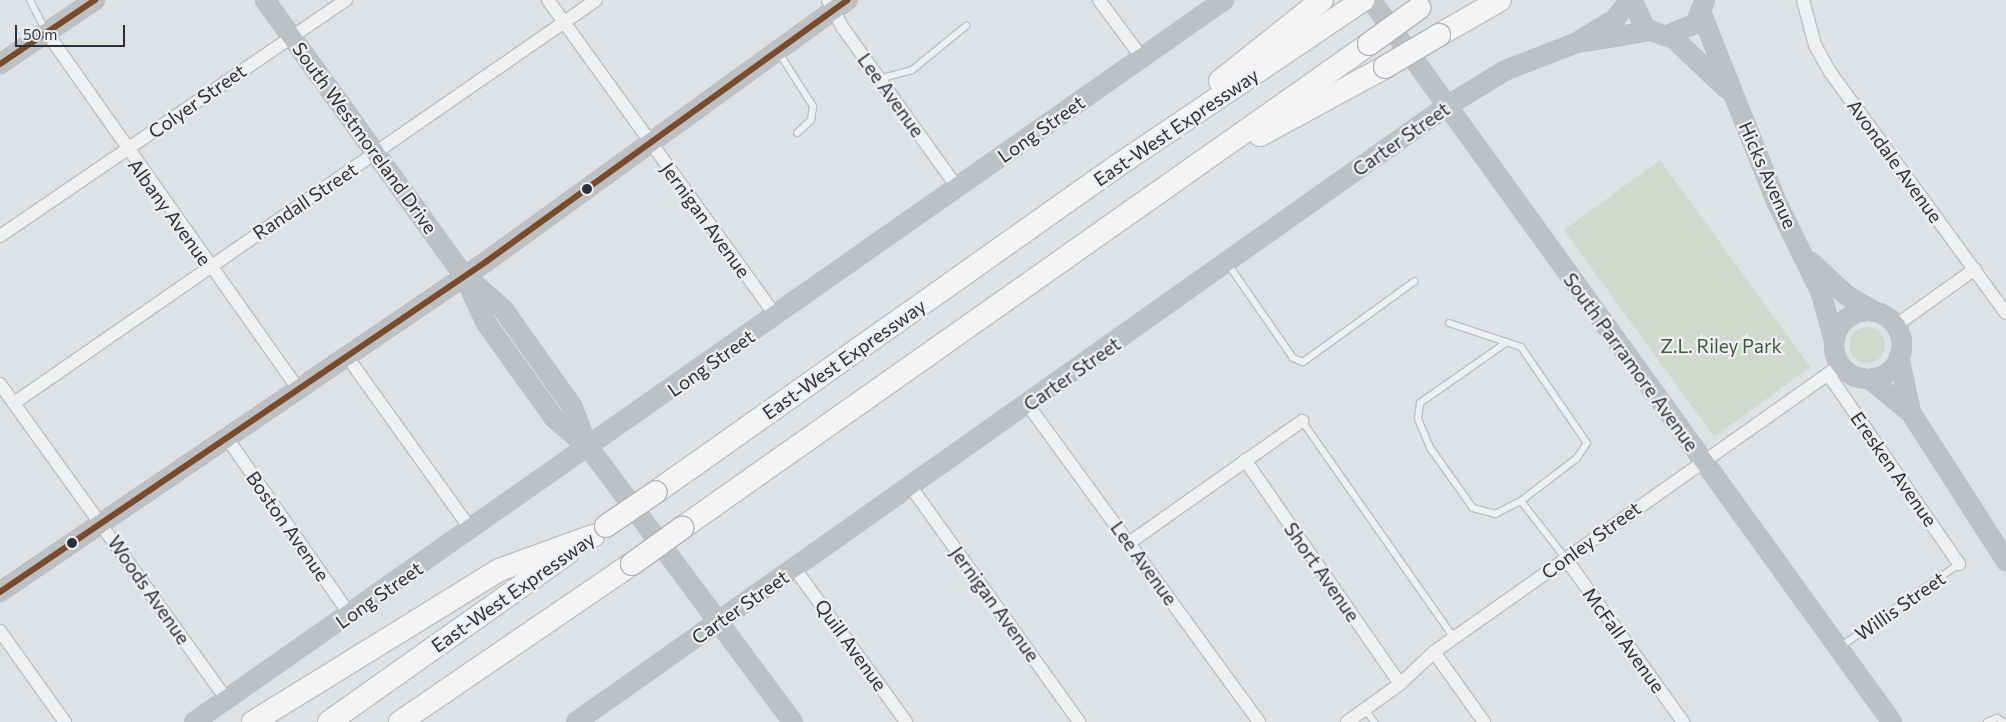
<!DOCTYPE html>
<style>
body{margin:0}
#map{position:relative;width:2006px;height:722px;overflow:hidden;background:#dfe2e4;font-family:Commissioner,sans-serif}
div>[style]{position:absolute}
.green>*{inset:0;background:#d1d9cf;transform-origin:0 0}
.round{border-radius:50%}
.roads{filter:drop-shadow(1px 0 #bdc0c2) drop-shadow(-1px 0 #bdc0c2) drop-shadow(0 1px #bdc0c2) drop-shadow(0 -1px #bdc0c2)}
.lane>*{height:6px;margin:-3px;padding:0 3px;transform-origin:3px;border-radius:3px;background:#eef0f1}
.street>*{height:12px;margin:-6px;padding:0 6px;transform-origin:6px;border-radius:6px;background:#eef0f1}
.secondary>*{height:18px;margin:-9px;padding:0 9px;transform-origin:9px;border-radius:9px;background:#bdc1c4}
.secondary>.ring{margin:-9px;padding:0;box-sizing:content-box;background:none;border:18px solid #bdc1c4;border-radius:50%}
.highway>*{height:22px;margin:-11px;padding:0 11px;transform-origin:11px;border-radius:11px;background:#f3f4f5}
.bridges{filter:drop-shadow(1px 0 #b1b5b9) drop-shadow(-1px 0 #b1b5b9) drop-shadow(0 1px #b1b5b9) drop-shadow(0 -1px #b1b5b9)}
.highway-bridge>*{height:22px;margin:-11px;padding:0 11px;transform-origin:11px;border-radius:11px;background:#f3f4f5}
.bus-1>*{height:6px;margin:-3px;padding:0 3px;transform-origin:3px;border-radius:3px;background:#7a4b2a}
.dots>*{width:14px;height:14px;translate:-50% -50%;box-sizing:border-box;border:2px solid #ecf0f5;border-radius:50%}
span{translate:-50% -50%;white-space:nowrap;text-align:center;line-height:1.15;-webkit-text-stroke:4.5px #ecf0f5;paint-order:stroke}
.street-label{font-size:19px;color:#26313e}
.park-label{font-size:19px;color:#3f5a33}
.scale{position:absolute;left:15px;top:25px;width:110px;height:22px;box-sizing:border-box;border:2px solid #26313e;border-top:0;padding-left:6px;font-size:15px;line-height:18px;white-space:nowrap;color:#26313e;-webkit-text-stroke:4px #ecf0f5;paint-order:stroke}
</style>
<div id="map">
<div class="green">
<div style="left:1660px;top:160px;width:256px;height:119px;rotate:54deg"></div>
<div class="round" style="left:1849px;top:327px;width:36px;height:36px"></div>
</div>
<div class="roads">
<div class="lane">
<div style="left:30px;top:0;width:36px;rotate:63deg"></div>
<div style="left:779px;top:53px;width:63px;rotate:57.3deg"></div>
<div style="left:813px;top:106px;width:14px;rotate:98deg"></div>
<div style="left:811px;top:120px;width:19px;rotate:137deg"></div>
<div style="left:879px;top:79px;width:34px;rotate:-15deg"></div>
<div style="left:912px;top:70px;width:70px;rotate:-39.2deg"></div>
<div style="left:1228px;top:264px;width:114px;rotate:55.3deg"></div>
<div style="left:1293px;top:358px;width:11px;rotate:22deg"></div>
<div style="left:1303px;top:362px;width:138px;rotate:-35.9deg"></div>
<div style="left:1449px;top:323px;width:76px;rotate:18.4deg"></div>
<div style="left:1521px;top:347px;width:116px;rotate:55.5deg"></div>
<div style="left:1587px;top:443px;width:18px;rotate:124deg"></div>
<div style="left:1577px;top:458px;width:71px;rotate:142.5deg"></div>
<div style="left:1521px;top:501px;width:73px;rotate:52.2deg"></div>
<div style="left:1507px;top:342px;width:106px;rotate:145deg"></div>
<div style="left:1420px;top:403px;width:16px;rotate:97deg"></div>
<div style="left:1418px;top:419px;width:33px;rotate:67deg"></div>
<div style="left:1431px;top:449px;width:72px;rotate:54.6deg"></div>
<div style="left:1473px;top:508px;width:23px;rotate:15deg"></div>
<div style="left:1495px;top:514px;width:29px;rotate:-27deg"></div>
<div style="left:1302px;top:421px;width:265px;rotate:55deg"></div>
<div style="left:1840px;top:647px;width:145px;rotate:-34.9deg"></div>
<div style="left:1365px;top:709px;width:16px;rotate:55deg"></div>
<div style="left:1987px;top:722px;width:11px;rotate:-22deg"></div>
<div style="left:1997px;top:718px;width:8px;rotate:30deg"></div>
</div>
<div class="street">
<div style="left:548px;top:0;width:391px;rotate:54.2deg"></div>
<div style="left:828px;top:0;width:32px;rotate:62deg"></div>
<div style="left:843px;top:28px;width:196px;rotate:54.4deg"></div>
<div style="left:1099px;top:0;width:72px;rotate:53.4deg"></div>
<div style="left:1803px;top:0;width:47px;rotate:75.1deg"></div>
<div style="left:1815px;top:45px;width:31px;rotate:61deg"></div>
<div style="left:1830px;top:72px;width:298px;rotate:53.9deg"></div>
<div style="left:47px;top:33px;width:434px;rotate:54.8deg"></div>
<div style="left:0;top:236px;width:419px;rotate:-34.3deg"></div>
<div style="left:1895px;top:326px;width:98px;rotate:-35.5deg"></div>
<div style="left:346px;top:355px;width:216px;rotate:54.4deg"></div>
<div style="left:1828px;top:374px;width:231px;rotate:55.4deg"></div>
<div style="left:0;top:384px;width:389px;rotate:54.3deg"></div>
<div style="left:14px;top:403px;width:708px;rotate:-34.7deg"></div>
<div style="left:1028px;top:405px;width:392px;rotate:53.9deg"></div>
<div style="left:227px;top:438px;width:216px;rotate:55.2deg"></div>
<div style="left:1245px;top:460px;width:272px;rotate:55.3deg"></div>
<div style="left:911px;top:487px;width:289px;rotate:54.4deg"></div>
<div style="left:1129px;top:543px;width:212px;rotate:-35.2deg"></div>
<div style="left:1566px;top:559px;width:201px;rotate:54.3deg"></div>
<div style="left:795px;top:569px;width:189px;rotate:54deg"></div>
<div style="left:0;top:631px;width:112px;rotate:54.5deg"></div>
<div style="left:1434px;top:652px;width:86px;rotate:54.5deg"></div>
<div style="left:1347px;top:722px;width:65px;rotate:-35.6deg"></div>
<div style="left:1400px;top:684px;width:47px;rotate:-43.3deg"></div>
<div style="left:1434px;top:652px;width:497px;rotate:-35.2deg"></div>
</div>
<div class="secondary">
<div style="left:265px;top:0;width:340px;rotate:54.2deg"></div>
<div style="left:464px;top:276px;width:52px;rotate:64.9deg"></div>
<div style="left:486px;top:323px;width:117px;rotate:54.4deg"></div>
<div style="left:554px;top:418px;width:48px;rotate:40.7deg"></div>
<div style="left:590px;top:449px;width:340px;rotate:53.4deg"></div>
<div style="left:1371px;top:0;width:890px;rotate:54.19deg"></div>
<div style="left:1632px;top:0;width:31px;rotate:65deg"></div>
<div style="left:1645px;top:28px;width:22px;rotate:22deg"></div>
<div style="left:1665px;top:36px;width:32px;rotate:-22deg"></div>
<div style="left:1695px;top:24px;width:26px;rotate:-67deg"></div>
<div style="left:1702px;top:15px;width:202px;rotate:68.3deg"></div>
<div style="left:1777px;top:203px;width:100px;rotate:63.9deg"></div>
<div style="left:1821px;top:293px;width:50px;rotate:74.8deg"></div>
<div style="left:1671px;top:36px;width:77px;rotate:43.4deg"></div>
<div style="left:1584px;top:42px;width:66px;rotate:-9.6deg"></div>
<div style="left:0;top:64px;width:115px;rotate:-34deg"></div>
<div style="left:1811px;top:262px;width:48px;rotate:43.3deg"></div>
<div style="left:1846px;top:295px;width:34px;rotate:30deg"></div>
<div style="left:470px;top:280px;width:44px;rotate:41.3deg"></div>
<div style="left:503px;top:309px;width:119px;rotate:54.6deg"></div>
<div style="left:572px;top:406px;width:41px;rotate:68.5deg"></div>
<div class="ring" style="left:1834px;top:311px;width:50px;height:50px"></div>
<div style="left:1899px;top:357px;width:57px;rotate:77.9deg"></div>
<div style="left:1870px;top:379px;width:53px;rotate:39.7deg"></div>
<div style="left:1911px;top:413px;width:176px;rotate:57.3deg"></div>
<div style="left:0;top:592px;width:589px;rotate:-34.2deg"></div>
<div style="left:487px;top:261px;width:445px;rotate:-35.9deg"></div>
<div style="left:194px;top:722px;width:1258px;rotate:-35.03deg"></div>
<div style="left:576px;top:722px;width:1067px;rotate:-35.27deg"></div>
<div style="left:1447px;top:106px;width:69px;rotate:-31.4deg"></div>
<div style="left:1506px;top:70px;width:75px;rotate:-21.1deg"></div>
<div style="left:1576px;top:43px;width:46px;rotate:-31.6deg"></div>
<div style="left:1615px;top:19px;width:24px;rotate:-52deg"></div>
</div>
<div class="highway">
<div style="left:1439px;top:35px;width:70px;rotate:-29.8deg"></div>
<div style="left:1220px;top:81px;width:130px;rotate:-38.5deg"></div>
<div style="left:1260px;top:135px;width:142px;rotate:-28.5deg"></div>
<div style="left:656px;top:492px;width:565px;rotate:-35.27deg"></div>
<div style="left:1117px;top:166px;width:297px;rotate:-34deg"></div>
<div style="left:682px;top:528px;width:840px;rotate:-35.17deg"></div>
<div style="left:253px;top:722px;width:289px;rotate:-31.7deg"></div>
<div style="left:499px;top:570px;width:100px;rotate:-19.9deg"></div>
<div style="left:329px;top:722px;width:293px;rotate:-35.3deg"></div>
<div style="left:400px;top:722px;width:281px;rotate:-34.3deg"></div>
</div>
</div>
<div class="bridges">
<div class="highway-bridge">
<div style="left:1369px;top:44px;width:62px;rotate:-35.8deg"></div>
<div style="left:1385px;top:67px;width:63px;rotate:-30.7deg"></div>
<div style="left:606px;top:526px;width:60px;rotate:-34.2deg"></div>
<div style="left:632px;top:564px;width:62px;rotate:-35.8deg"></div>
</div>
</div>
<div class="bus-1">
<div style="left:0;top:64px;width:115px;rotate:-34deg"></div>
<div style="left:0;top:592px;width:589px;rotate:-34.2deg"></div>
<div style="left:487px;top:261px;width:445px;rotate:-35.9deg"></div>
</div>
<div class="dots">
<div style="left:587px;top:189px;background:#26313e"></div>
<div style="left:72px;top:543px;background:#26313e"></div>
</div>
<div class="street-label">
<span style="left:891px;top:95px;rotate:54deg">Lee Avenue</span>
<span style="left:197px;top:101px;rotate:-35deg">Colyer Street</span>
<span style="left:1176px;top:127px;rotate:-34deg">East-West Expressway</span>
<span style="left:1041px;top:129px;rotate:-35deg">Long Street</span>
<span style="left:365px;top:138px;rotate:54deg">South Westmoreland Drive</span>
<span style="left:1401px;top:139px;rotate:-35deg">Carter Street</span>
<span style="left:1895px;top:161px;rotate:54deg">Avondale Avenue</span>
<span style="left:1768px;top:175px;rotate:66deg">Hicks Avenue</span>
<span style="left:305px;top:201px;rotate:-34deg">Randall Street</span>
<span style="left:170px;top:212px;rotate:54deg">Albany Avenue</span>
<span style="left:706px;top:220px;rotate:54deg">Jernigan Avenue</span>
<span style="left:844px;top:359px;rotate:-35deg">East-West Expressway</span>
<span style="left:1631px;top:362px;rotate:54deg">South Parramore Avenue</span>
<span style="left:711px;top:363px;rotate:-35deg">Long Street</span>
<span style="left:1072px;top:374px;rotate:-35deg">Carter Street</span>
<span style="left:1894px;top:469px;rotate:55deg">Eresken Avenue</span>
<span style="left:288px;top:526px;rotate:55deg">Boston Avenue</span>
<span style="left:1591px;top:540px;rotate:-36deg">Conley Street</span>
<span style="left:1144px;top:563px;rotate:54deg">Lee Avenue</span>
<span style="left:1322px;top:572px;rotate:55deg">Short Avenue</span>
<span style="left:149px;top:590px;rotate:55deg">Woods Avenue</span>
<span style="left:513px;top:592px;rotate:-35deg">East-West Expressway</span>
<span style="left:379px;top:595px;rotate:-35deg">Long Street</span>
<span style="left:995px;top:604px;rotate:54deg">Jernigan Avenue</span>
<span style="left:1900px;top:606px;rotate:-35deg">Willis Street</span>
<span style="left:740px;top:607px;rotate:-35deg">Carter Street</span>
<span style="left:1624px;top:640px;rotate:54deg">McFall Avenue</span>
<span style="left:851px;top:645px;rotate:54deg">Quill Avenue</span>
</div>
<div class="park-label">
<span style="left:1721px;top:346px">Z.L. Riley Park</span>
</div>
<div class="scale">50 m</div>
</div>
